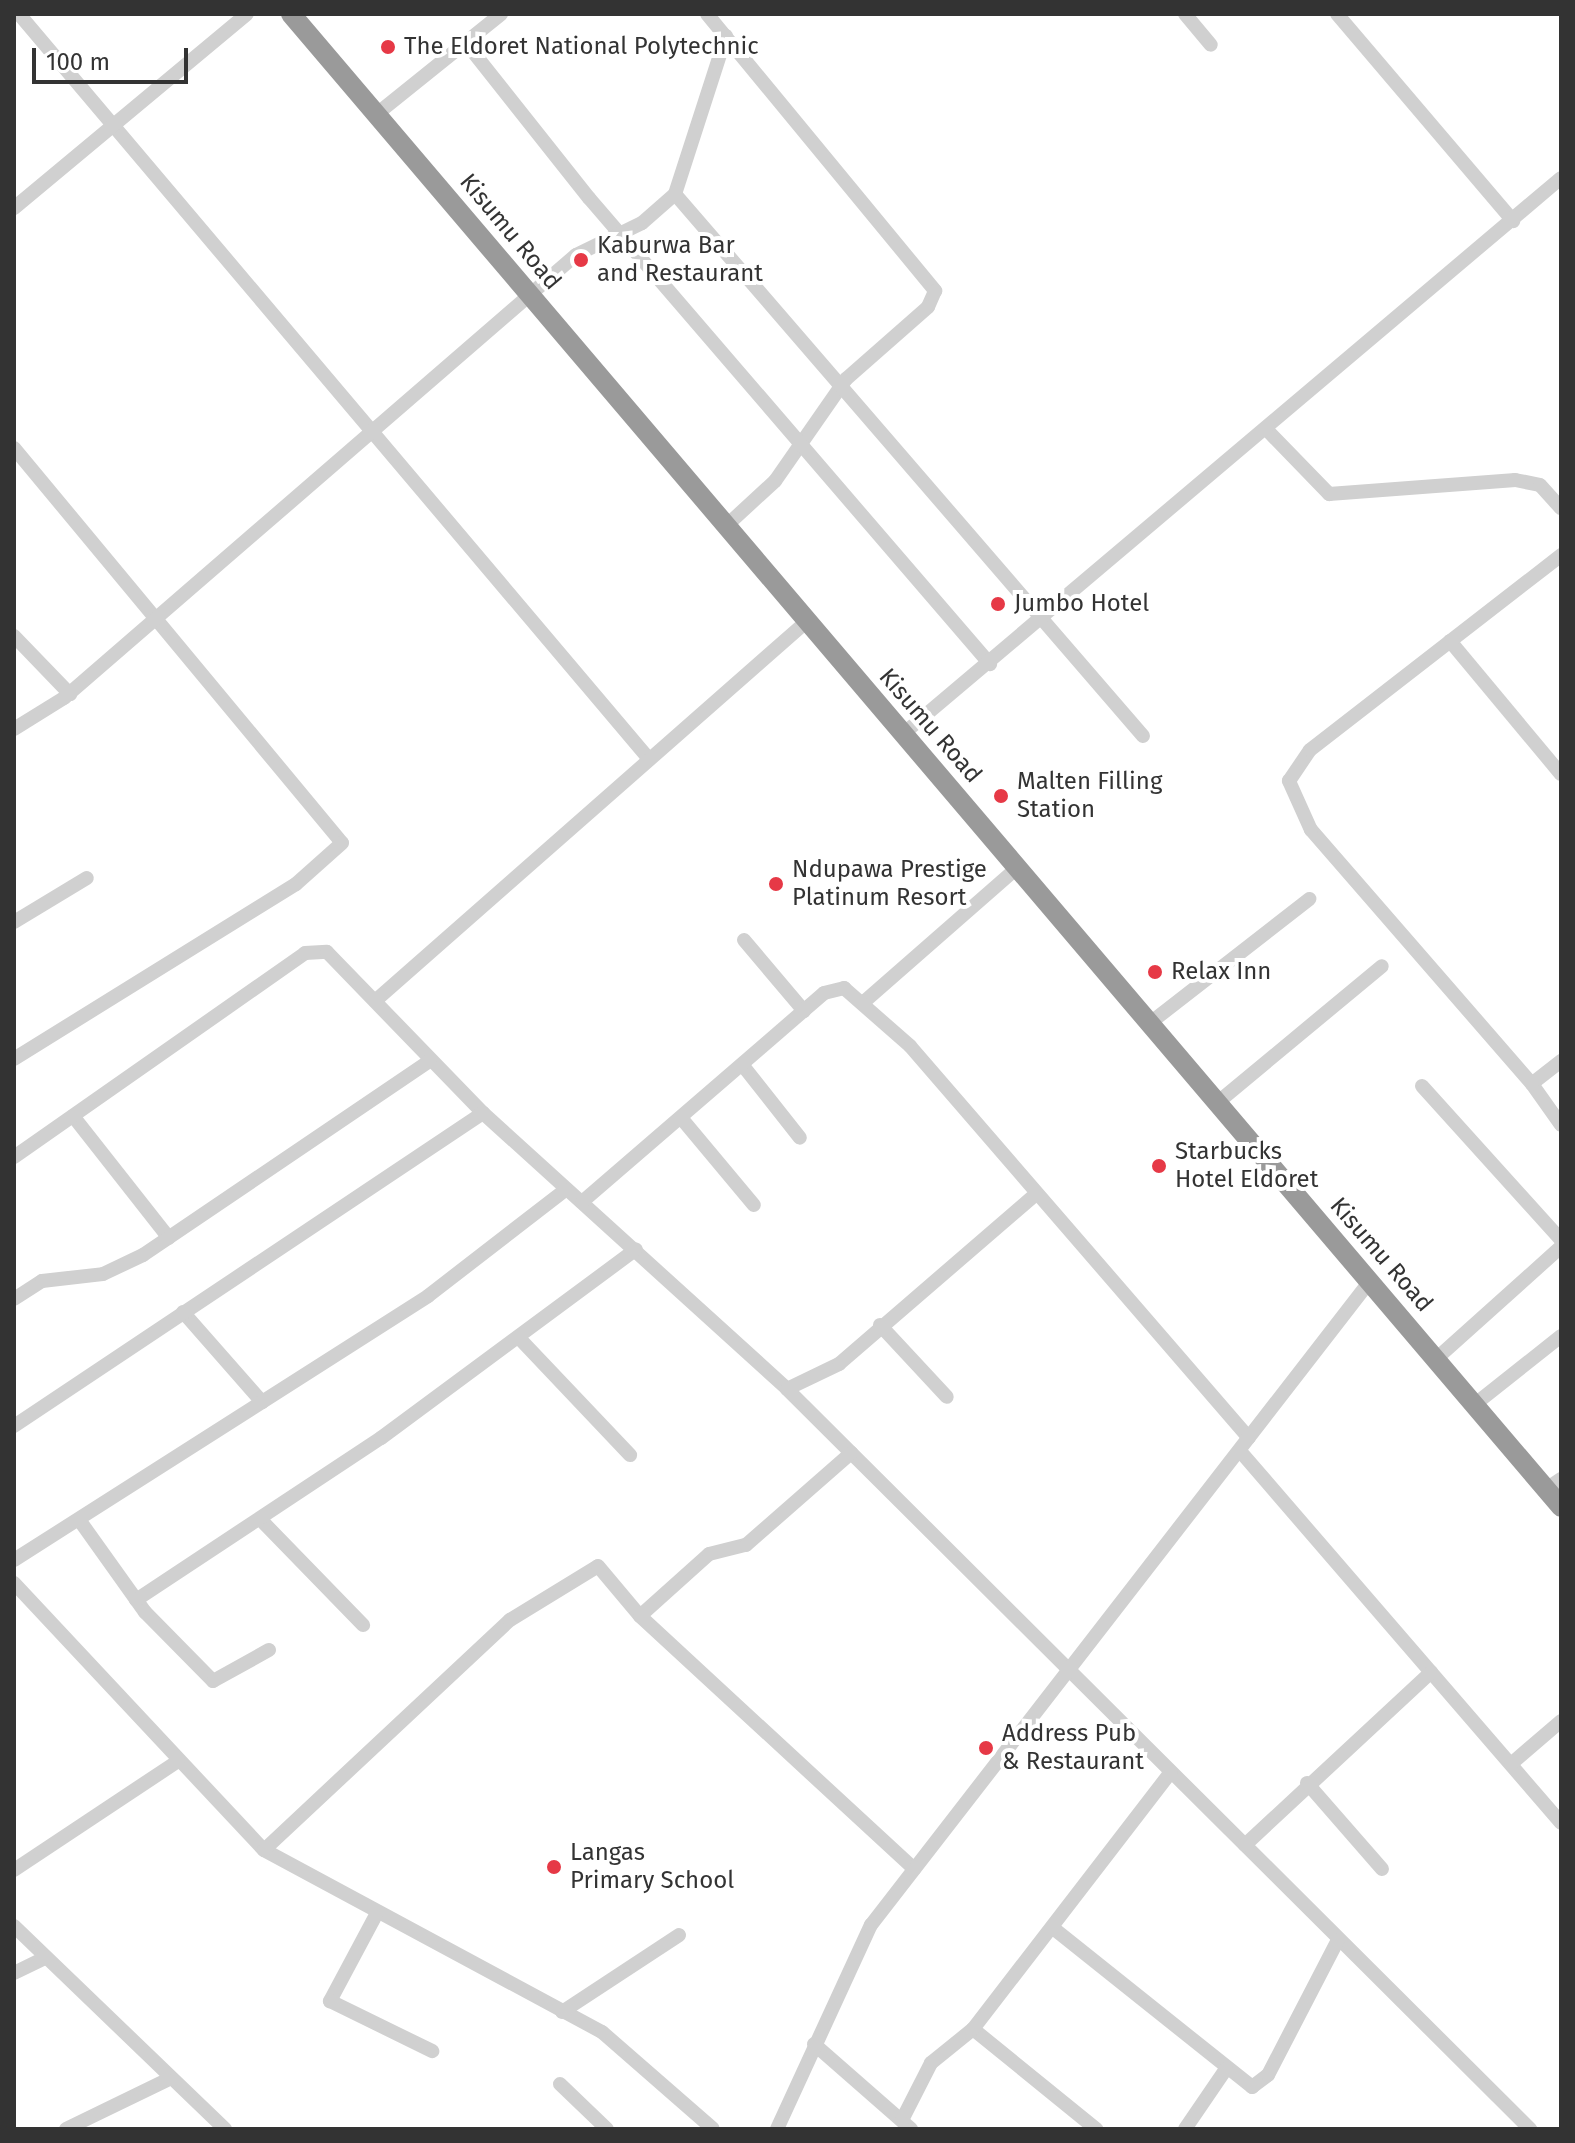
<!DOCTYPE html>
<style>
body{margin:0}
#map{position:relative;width:1575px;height:2143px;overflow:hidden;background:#fff;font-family:"Fira Sans",sans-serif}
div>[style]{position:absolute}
.minor>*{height:14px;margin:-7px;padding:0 7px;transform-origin:7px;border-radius:7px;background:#d0d0d0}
.highway>*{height:20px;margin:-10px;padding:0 10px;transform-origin:10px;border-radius:10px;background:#9a9a9a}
.dots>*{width:22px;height:22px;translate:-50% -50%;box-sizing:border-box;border:4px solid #fff;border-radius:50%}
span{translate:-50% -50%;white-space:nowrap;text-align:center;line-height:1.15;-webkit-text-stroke:8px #fff;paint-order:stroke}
.poi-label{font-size:24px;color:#333}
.left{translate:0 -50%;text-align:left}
.street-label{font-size:24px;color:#333}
.frame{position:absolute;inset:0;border:16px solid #333;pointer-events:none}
.scale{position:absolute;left:32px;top:48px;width:156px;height:36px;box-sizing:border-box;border:4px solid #333;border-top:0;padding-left:10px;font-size:24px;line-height:28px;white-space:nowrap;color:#333;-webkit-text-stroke:6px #fff;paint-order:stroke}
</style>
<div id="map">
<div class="minor">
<div style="left:19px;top:14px;width:976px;rotate:49.78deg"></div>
<div style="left:707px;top:14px;width:359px;rotate:50.5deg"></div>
<div style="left:935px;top:291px;width:17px;rotate:114deg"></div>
<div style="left:928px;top:307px;width:109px;rotate:138.7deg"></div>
<div style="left:846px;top:379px;width:124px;rotate:124.8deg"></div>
<div style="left:775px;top:481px;width:67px;rotate:137.4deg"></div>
<div style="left:1185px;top:14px;width:40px;rotate:50deg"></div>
<div style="left:1337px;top:14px;width:272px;rotate:49.6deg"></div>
<div style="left:466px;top:43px;width:198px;rotate:51.6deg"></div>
<div style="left:589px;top:198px;width:615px;rotate:49.29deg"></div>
<div style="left:378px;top:113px;width:158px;rotate:-38.8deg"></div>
<div style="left:675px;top:194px;width:716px;rotate:49.19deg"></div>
<div style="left:14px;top:208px;width:303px;rotate:-39.8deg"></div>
<div style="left:1268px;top:431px;width:88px;rotate:45.9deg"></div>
<div style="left:1329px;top:494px;width:187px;rotate:-4.3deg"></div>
<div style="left:1515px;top:480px;width:25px;rotate:11deg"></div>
<div style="left:1540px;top:485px;width:31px;rotate:48deg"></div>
<div style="left:14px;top:448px;width:513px;rotate:50.29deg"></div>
<div style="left:342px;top:843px;width:62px;rotate:138.3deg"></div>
<div style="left:296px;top:884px;width:332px;rotate:148.2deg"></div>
<div style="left:14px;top:636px;width:81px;rotate:46deg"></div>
<div style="left:1450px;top:641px;width:173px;rotate:50.2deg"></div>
<div style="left:14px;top:729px;width:59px;rotate:-31.8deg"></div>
<div style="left:64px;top:698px;width:677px;rotate:-40.87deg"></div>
<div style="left:576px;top:255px;width:73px;rotate:-25.9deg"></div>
<div style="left:642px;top:223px;width:44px;rotate:-41.3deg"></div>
<div style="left:675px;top:194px;width:166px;rotate:-72.1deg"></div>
<div style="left:903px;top:734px;width:861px;rotate:-40.2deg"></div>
<div style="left:14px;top:922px;width:85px;rotate:-31.1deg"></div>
<div style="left:744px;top:940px;width:93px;rotate:49.8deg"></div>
<div style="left:375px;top:1001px;width:574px;rotate:-41.33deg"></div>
<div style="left:865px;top:1001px;width:202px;rotate:-41.2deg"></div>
<div style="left:1150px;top:1023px;width:202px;rotate:-37.9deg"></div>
<div style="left:1561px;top:1061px;width:37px;rotate:142deg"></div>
<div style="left:1532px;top:1084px;width:50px;rotate:54.7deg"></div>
<div style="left:744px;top:1067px;width:90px;rotate:51.7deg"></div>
<div style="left:1532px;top:1084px;width:337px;rotate:-131deg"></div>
<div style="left:1311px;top:830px;width:54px;rotate:-114.2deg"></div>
<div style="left:1289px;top:781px;width:37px;rotate:-56deg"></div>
<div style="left:1310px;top:750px;width:318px;rotate:-37.8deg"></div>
<div style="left:1422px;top:1086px;width:207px;rotate:47.9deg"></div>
<div style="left:1217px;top:1103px;width:214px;rotate:-39.7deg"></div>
<div style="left:73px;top:1116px;width:155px;rotate:51.8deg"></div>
<div style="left:682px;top:1119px;width:112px;rotate:50.1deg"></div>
<div style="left:14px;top:1157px;width:355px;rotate:-35deg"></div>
<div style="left:305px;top:953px;width:22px;rotate:-3deg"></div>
<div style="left:327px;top:952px;width:224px;rotate:45.9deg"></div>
<div style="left:483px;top:1113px;width:411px;rotate:42.2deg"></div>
<div style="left:787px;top:1389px;width:1049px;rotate:44.88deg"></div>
<div style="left:582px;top:1202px;width:320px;rotate:-40.8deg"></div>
<div style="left:824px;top:993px;width:21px;rotate:-14deg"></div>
<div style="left:844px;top:988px;width:88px;rotate:41.3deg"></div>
<div style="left:910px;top:1046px;width:518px;rotate:49.15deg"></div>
<div style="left:14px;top:1299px;width:33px;rotate:-33deg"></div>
<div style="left:42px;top:1281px;width:61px;rotate:-6.5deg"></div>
<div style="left:103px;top:1274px;width:44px;rotate:-25.4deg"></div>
<div style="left:143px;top:1255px;width:346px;rotate:-34.1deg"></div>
<div style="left:183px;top:1312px;width:120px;rotate:48.7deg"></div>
<div style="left:880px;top:1325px;width:98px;rotate:47.1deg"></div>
<div style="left:520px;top:1339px;width:160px;rotate:46.5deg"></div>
<div style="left:1436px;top:1359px;width:168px;rotate:-41.9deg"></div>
<div style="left:787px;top:1389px;width:58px;rotate:-25.7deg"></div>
<div style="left:839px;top:1364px;width:260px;rotate:-40.8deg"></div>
<div style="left:1474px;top:1405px;width:111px;rotate:-38.4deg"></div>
<div style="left:14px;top:1426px;width:564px;rotate:-33.72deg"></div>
<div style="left:1240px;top:1451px;width:491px;rotate:49.2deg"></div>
<div style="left:1546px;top:1489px;width:18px;rotate:-34deg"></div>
<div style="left:260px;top:1519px;width:148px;rotate:45.8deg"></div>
<div style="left:80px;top:1521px;width:112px;rotate:54.5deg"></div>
<div style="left:145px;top:1612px;width:97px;rotate:45.4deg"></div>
<div style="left:213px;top:1681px;width:64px;rotate:-29deg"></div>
<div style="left:14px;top:1560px;width:491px;rotate:-32.5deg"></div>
<div style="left:428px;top:1296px;width:173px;rotate:-37.7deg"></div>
<div style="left:14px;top:1583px;width:366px;rotate:46.9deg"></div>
<div style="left:264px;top:1850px;width:384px;rotate:28.3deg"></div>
<div style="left:602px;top:2032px;width:147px;rotate:41.1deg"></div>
<div style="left:136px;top:1600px;width:294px;rotate:-33.5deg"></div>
<div style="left:381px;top:1438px;width:317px;rotate:-36.5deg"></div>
<div style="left:640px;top:1616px;width:93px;rotate:-41.9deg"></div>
<div style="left:709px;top:1554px;width:38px;rotate:-14deg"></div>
<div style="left:746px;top:1545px;width:140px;rotate:-41.2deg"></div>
<div style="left:1511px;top:1764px;width:66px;rotate:-40.7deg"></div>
<div style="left:1307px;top:1783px;width:114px;rotate:48.9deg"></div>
<div style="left:1245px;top:1845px;width:254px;rotate:-42.9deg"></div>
<div style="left:264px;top:1850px;width:337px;rotate:-43.1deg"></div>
<div style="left:510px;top:1620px;width:103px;rotate:-31.5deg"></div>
<div style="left:598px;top:1566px;width:65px;rotate:50deg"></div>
<div style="left:640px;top:1616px;width:373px;rotate:42.7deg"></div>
<div style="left:14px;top:1870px;width:197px;rotate:-33.6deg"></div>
<div style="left:377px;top:1913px;width:100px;rotate:118.1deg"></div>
<div style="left:330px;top:2001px;width:114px;rotate:26.1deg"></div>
<div style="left:14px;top:1926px;width:293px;rotate:43.9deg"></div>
<div style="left:1053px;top:1928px;width:255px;rotate:38.6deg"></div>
<div style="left:1252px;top:2087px;width:20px;rotate:-37deg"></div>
<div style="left:1268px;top:2075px;width:152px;rotate:-62.6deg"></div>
<div style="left:14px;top:1973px;width:34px;rotate:-26deg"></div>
<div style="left:562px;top:2012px;width:140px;rotate:-33.3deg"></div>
<div style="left:973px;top:2029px;width:159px;rotate:39.1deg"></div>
<div style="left:814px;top:2044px;width:129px;rotate:41.2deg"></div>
<div style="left:560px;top:2084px;width:65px;rotate:43.8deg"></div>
<div style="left:902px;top:2120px;width:64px;rotate:-63deg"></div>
<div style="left:931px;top:2063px;width:54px;rotate:-39deg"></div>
<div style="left:973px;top:2029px;width:324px;rotate:-52.4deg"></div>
<div style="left:66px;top:2129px;width:112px;rotate:-25.9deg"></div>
<div style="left:777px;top:2129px;width:225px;rotate:-65.3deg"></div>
<div style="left:871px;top:1925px;width:815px;rotate:-52.23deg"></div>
<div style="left:1185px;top:2129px;width:73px;rotate:-55.7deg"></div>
</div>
<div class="highway">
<div style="left:291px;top:14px;width:1960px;rotate:49.61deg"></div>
</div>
<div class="dots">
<div style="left:388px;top:47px;background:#e63946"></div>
<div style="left:581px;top:260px;background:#e63946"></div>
<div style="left:998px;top:604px;background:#e63946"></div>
<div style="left:1001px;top:796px;background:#e63946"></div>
<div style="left:776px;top:884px;background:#e63946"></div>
<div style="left:1155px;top:972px;background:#e63946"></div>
<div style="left:1159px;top:1166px;background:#e63946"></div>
<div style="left:986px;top:1748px;background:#e63946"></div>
<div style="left:554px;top:1867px;background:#e63946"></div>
</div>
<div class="poi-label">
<span class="left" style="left:404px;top:47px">The Eldoret National Polytechnic</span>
<span class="left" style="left:597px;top:260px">Kaburwa Bar<br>and Restaurant</span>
<span class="left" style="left:1014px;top:604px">Jumbo Hotel</span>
<span class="left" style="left:1017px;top:796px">Malten Filling<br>Station</span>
<span class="left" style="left:792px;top:884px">Ndupawa Prestige<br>Platinum Resort</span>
<span class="left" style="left:1171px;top:972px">Relax Inn</span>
<span class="left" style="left:1175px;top:1166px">Starbucks<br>Hotel Eldoret</span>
<span class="left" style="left:1002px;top:1748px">Address Pub<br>&amp; Restaurant</span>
<span class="left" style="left:570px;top:1867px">Langas<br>Primary School</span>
</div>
<div class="street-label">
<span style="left:510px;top:232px;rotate:50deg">Kisumu Road</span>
<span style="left:930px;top:726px;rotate:49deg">Kisumu Road</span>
<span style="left:1381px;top:1255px;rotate:49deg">Kisumu Road</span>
</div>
<div class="frame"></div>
<div class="scale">100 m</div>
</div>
